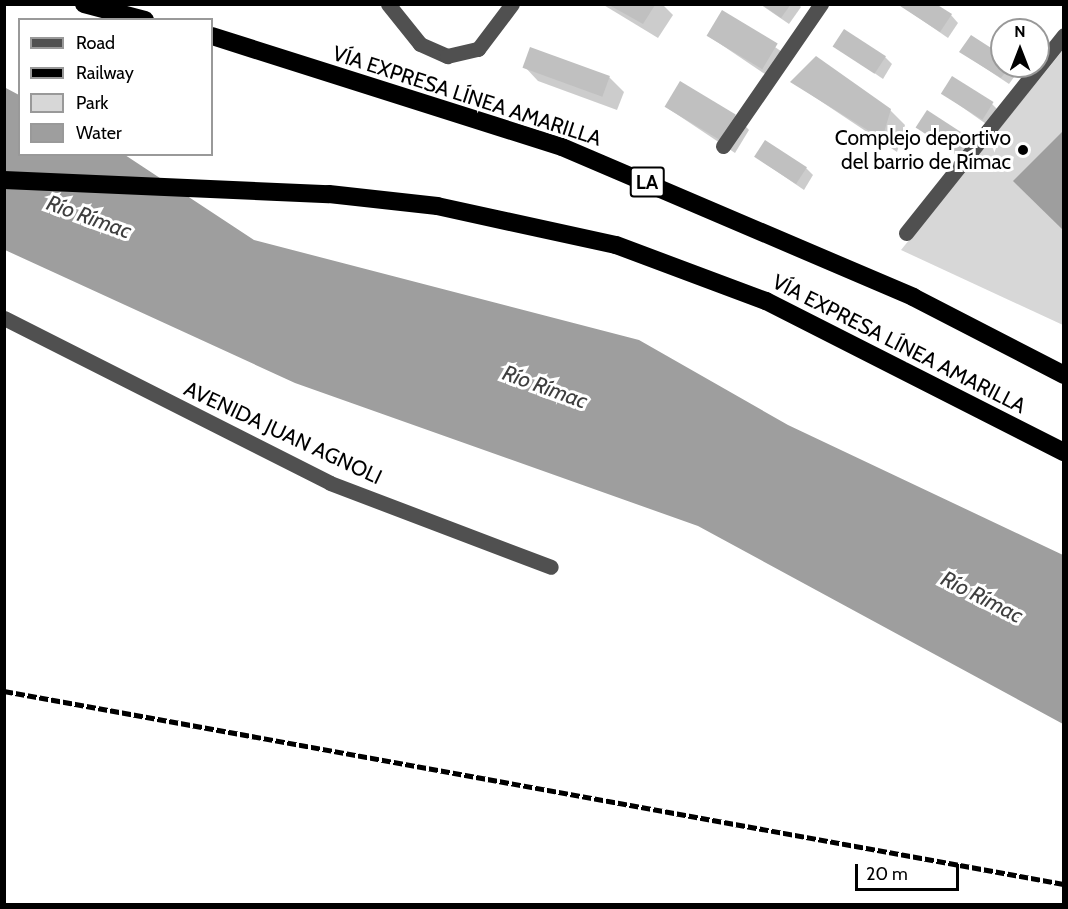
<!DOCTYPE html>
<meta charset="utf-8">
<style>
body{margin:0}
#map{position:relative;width:1068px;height:909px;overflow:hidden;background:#fff;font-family:Cabin,sans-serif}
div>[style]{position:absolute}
.green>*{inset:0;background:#d7d7d7}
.water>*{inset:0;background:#9e9e9e}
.shadow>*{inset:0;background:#0003;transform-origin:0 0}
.building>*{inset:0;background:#c0c0c0;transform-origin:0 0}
.minor>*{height:15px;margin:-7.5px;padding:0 7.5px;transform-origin:7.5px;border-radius:7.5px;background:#505050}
.highway>*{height:18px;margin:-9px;padding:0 9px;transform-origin:9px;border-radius:9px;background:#000}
.rail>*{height:4.5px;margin-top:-2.25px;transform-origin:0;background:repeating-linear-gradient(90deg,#000 0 9px,transparent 0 12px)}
.dots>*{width:16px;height:16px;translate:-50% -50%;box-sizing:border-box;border:3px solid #fff;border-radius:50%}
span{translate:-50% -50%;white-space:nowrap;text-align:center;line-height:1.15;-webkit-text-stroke:6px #fff;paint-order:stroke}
.shield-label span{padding:2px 4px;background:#fff;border:2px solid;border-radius:4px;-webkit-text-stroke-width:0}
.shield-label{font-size:20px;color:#000;font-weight:700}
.street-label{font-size:21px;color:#000}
.poi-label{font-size:21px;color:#000}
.right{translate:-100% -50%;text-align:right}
.water-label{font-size:22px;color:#3f3f3f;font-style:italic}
.frame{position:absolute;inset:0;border:6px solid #000;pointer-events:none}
.legend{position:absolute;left:18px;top:18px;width:195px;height:138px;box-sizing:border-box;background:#fff;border:2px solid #999;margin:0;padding:8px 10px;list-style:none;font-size:18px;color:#000}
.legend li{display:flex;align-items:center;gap:12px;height:30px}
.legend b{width:30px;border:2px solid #999}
.north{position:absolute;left:990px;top:18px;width:60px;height:60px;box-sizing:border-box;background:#fff;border:2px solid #999;border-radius:50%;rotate:0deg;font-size:16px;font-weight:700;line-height:24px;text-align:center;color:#000}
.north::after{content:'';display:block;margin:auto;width:21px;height:27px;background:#000;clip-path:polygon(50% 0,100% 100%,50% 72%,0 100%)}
.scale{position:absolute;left:855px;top:864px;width:104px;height:27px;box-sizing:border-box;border:3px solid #000;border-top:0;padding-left:8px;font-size:18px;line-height:21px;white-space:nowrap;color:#000;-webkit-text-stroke:4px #fff;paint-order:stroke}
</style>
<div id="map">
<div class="green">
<div style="clip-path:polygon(1063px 50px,1063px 325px,901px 250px)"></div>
</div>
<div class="water">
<div style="clip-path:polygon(4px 87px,19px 95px,20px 154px,125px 155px,254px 240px,639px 340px,788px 425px,1063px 555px,1063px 724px,698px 526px,295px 383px,5px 250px)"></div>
<div style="clip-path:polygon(1063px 131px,1063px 230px,1013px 181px)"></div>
</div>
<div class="shadow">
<div style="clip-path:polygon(602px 4px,662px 4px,673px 15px,658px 38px)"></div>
<div style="clip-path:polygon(760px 4px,798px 4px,801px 7px,789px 24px)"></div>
<div style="clip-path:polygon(900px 5px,951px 15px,958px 23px,948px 38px)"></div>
<div style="left:723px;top:12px;width:83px;height:28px;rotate:34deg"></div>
<div style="clip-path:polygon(835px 46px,885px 57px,892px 64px,883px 79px)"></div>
<div style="clip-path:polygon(961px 52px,1002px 56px,1002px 66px,1019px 70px,1009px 84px)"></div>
<div style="clip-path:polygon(524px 66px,609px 77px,624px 92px,617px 110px,538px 81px)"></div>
<div style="clip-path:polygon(792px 82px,890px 110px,905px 125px,897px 152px)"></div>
<div style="clip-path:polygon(942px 93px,992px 104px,999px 111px,989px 126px)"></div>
<div style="clip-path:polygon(666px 107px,735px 115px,749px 130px,735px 153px)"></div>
<div style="clip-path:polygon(918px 128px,968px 138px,975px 145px,965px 161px)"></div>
<div style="clip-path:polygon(756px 157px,806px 168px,813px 175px,804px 190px)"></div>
</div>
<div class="building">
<div style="clip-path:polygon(761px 4px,791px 4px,781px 18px)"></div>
<div style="clip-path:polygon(897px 4px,936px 4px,952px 14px,940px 32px)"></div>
<div style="clip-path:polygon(609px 5px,655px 5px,643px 24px)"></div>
<div style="left:722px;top:10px;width:65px;height:30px;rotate:31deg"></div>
<div style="left:844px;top:29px;width:50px;height:21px;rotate:33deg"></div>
<div style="clip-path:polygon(971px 35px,1002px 55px,1002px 66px,1010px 66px,1001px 78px,959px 52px)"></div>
<div style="left:530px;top:47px;width:85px;height:22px;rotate:20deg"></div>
<div style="clip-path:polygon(816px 56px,891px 109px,882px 139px,790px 82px)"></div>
<div style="left:952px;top:76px;width:49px;height:21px;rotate:32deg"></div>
<div style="left:680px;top:81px;width:65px;height:30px;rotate:31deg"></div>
<div style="left:927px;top:110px;width:50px;height:21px;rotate:33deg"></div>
<div style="left:765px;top:140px;width:50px;height:20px;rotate:33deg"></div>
</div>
<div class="minor">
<div style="left:388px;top:4px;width:51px;rotate:51.3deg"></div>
<div style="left:420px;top:44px;width:30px;rotate:24deg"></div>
<div style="left:447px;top:56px;width:32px;rotate:-13deg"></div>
<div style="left:478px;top:49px;width:56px;rotate:-52.9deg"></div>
<div style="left:723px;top:146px;width:173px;rotate:-55.4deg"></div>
<div style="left:906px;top:233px;width:253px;rotate:-51.4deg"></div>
<div style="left:4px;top:318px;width:365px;rotate:26.8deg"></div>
<div style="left:330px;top:483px;width:236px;rotate:20.8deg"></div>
</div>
<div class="highway">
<div style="left:84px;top:4px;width:63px;rotate:14.7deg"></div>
<div style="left:212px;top:36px;width:367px;rotate:17.6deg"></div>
<div style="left:562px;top:147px;width:382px;rotate:23.1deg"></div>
<div style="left:913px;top:297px;width:170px;rotate:27.3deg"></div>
<div style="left:4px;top:180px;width:325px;rotate:2.5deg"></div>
<div style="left:329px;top:194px;width:109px;rotate:6.3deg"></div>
<div style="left:437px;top:206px;width:183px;rotate:12.3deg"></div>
<div style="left:616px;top:245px;width:160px;rotate:20.5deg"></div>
<div style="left:766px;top:301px;width:334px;rotate:26.9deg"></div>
</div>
<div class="rail">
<div style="left:4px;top:691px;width:1077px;rotate:10.32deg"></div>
</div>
<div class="dots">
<div style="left:1023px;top:150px;background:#000"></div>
</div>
<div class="shield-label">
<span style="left:647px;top:182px">LA</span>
</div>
<div class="street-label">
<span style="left:467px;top:96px;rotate:18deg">VÍA EXPRESA LÍNEA AMARILLA</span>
<span style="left:899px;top:344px;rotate:27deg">VÍA EXPRESA LÍNEA AMARILLA</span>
<span style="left:283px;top:433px;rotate:25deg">AVENIDA JUAN AGNOLI</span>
</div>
<div class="poi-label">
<span class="right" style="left:1011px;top:150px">Complejo deportivo<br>del barrio de Rímac</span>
</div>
<div class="water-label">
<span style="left:89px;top:217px;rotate:20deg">Río Rímac</span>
<span style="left:545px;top:387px;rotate:20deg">Río Rímac</span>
<span style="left:982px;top:597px;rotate:27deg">Río Rímac</span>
</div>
<div class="frame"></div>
<ul class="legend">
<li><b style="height:8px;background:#505050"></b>Road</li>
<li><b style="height:8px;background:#000"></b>Railway</li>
<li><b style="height:16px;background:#d7d7d7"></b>Park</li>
<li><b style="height:16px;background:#9e9e9e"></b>Water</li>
</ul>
<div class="north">N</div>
<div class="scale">20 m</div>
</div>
